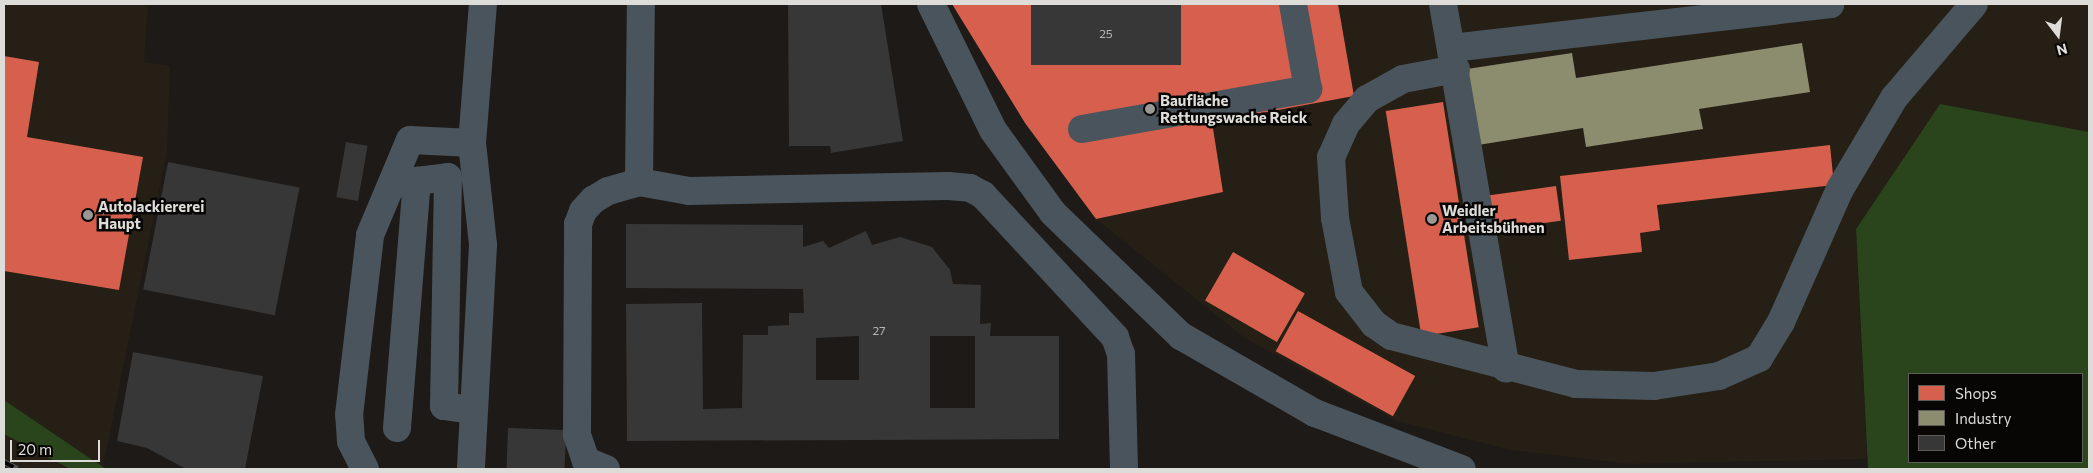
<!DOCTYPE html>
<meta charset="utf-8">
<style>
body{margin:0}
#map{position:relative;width:2093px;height:473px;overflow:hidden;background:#1d1a17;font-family:Commissioner,sans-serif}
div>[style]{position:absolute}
.built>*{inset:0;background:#251f15}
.green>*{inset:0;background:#2a441b}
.shops>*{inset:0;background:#d6604d;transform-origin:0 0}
.industry>*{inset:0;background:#8c8c6e}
.building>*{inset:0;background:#383737;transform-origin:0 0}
.minor>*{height:28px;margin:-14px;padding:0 14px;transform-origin:14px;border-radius:14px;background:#4a545c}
.rail>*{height:5.5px;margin-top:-2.75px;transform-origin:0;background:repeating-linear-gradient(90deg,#070605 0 11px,#535658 0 22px);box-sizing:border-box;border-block:1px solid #535658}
.dots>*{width:14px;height:14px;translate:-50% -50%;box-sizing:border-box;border:2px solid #070605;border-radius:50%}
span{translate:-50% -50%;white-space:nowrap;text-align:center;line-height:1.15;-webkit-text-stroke:5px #070605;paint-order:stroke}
.number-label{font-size:12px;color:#b4b3b0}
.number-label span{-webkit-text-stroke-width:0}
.poi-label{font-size:15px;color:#dedcd8;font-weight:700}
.left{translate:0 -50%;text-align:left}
.frame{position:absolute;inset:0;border:5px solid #dedcd8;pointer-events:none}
.legend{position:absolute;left:1908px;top:373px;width:175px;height:90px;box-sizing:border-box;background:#070605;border:1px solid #5d5c59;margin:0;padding:6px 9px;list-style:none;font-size:15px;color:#dedcd8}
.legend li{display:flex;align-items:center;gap:10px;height:25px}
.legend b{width:25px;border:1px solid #5d5c59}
.north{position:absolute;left:2033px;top:10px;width:50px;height:50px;-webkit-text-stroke:4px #070605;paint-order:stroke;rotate:165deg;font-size:14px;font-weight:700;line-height:20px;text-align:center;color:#dedcd8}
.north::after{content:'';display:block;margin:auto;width:18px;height:22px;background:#dedcd8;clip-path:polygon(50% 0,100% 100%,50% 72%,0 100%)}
.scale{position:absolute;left:10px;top:440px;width:90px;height:22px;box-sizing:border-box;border:2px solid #dedcd8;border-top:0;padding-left:6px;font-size:15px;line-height:18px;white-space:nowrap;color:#dedcd8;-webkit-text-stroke:4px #070605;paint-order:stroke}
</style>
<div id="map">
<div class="built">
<div style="clip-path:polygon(4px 4px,148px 4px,144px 62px,170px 66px,167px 151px,103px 467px,4px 400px)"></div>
<div style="clip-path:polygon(1338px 4px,2089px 4px,2089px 132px,1940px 104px,1856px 229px,1867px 459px,1630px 464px,1510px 450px,1397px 421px,1246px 339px,1096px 219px,1223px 192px,1212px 122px,1354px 96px)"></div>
<div style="clip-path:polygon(4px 434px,70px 469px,4px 469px)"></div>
</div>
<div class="green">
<div style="clip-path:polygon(evenodd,1940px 104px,2089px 132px,2089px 469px,1868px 469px,1856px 229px,1940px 104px,1909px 374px,2082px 374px,2082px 462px,1909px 462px,1909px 374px)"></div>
<div style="clip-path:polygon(4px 400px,103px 467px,107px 469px,70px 469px,4px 434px)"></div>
</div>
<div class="shops">
<div style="clip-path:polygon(952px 4px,1338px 4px,1354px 96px,1212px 122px,1223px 192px,1096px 219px,1025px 123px)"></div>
<div style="clip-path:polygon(4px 56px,39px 62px,27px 137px,143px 157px,119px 290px,4px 271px)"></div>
<div style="left:1443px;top:102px;width:228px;height:58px;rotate:81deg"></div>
<div style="clip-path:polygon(1830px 145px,1834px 185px,1657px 205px,1660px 230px,1640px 233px,1642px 252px,1569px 260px,1560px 176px)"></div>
<div style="left:1556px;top:186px;width:35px;height:67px;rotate:82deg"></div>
<div style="left:1233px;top:252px;width:83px;height:56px;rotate:30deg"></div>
<div style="left:1298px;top:311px;width:134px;height:46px;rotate:29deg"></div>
</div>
<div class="industry">
<div style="clip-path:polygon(1802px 43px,1810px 92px,1699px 109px,1703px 129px,1586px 147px,1583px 128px,1478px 145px,1467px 69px,1572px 53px,1576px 78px)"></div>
</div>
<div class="building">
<div style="clip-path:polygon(788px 4px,881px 4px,903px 141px,831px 153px,830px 146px,789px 146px)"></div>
<div style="left:1031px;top:4px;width:150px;height:61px"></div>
<div style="left:346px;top:142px;width:22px;height:56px;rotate:10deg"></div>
<div style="left:168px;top:162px;width:134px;height:130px;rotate:11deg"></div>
<div style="clip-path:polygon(evenodd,626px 224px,803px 225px,803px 247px,823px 241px,829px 248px,866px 231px,872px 245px,900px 237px,932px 247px,950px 270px,953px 284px,981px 285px,980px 324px,991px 323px,990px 336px,1059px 336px,1059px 439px,627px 441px,626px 304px,702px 303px,703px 409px,742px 408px,743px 335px,768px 335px,768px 326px,789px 325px,789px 313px,804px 313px,803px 289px,626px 288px,626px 224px,859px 336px,859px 380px,816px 380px,816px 338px,859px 336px,626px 224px,930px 336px,975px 336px,975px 408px,930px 408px,930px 336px)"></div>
<div style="clip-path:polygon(133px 352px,263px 376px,245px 469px,186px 469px,147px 448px,117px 441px)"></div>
<div style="left:508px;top:428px;width:58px;height:41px;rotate:2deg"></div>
</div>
<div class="minor">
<div style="left:931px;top:4px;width:140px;rotate:63.8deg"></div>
<div style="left:993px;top:130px;width:102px;rotate:54.1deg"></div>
<div style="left:1053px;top:213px;width:178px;rotate:43.9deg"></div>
<div style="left:1181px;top:336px;width:155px;rotate:29.9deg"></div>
<div style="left:1315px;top:413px;width:157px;rotate:20.9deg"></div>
<div style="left:1443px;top:4px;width:370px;rotate:80.2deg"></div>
<div style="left:1452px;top:48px;width:381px;rotate:-6.6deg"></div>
<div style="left:1456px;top:69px;width:54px;rotate:169.3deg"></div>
<div style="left:1403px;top:79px;width:41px;rotate:150.9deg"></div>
<div style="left:1367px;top:99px;width:33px;rotate:130deg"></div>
<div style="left:1346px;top:124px;width:36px;rotate:114deg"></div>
<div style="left:1331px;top:157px;width:61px;rotate:86.2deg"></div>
<div style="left:1335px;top:218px;width:75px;rotate:79.3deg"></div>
<div style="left:1349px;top:292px;width:41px;rotate:52deg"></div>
<div style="left:1374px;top:324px;width:21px;rotate:35deg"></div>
<div style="left:1391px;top:336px;width:191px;rotate:14.5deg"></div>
<div style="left:1576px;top:384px;width:78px;rotate:1.5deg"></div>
<div style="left:1654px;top:386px;width:66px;rotate:-8.7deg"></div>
<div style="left:1719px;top:376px;width:44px;rotate:-24.2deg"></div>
<div style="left:1759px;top:358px;width:42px;rotate:-58.6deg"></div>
<div style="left:1781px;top:322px;width:145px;rotate:-66.1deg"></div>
<div style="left:1840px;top:189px;width:106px;rotate:-59.3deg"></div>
<div style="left:1894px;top:98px;width:123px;rotate:-49.6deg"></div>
<div style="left:1082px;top:129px;width:230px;rotate:-10deg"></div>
<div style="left:1308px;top:89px;width:86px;rotate:-100deg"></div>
<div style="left:472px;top:143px;width:139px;rotate:-85.5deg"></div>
<div style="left:639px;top:182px;width:51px;rotate:10.2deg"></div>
<div style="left:689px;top:191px;width:259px;rotate:-1.1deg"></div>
<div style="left:948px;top:186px;width:22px;rotate:5deg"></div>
<div style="left:970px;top:188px;width:15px;rotate:28deg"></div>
<div style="left:983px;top:195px;width:194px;rotate:47.1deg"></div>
<div style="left:1115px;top:337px;width:18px;rotate:71deg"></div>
<div style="left:1121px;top:354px;width:115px;rotate:88.5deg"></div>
<div style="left:392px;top:184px;width:56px;rotate:-7.1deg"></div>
<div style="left:448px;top:177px;width:229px;rotate:91deg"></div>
<div style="left:444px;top:406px;width:28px;rotate:8deg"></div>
<div style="left:397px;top:428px;width:248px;rotate:-85.4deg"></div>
<div style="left:365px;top:469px;width:31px;rotate:-117deg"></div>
<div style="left:351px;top:441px;width:26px;rotate:-94deg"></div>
<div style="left:349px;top:415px;width:181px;rotate:-83.3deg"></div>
<div style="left:370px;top:235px;width:103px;rotate:-67.2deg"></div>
<div style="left:410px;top:140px;width:62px;rotate:2.8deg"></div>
<div style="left:472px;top:143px;width:103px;rotate:83.8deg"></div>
<div style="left:483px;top:245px;width:224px;rotate:93.1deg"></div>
<div style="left:606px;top:469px;width:22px;rotate:-158deg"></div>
<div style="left:586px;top:461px;width:28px;rotate:-109deg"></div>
<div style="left:577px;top:435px;width:211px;rotate:-89.7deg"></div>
<div style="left:578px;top:224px;width:14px;rotate:-69deg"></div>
<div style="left:583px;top:211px;width:15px;rotate:-48deg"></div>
<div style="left:593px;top:200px;width:17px;rotate:-31deg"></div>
<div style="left:608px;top:191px;width:32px;rotate:-16deg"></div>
<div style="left:639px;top:182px;width:178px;rotate:-89.4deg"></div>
</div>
<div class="rail">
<div style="left:4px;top:462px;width:15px;rotate:28deg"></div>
</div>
<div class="dots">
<div style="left:1150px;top:109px;background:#9a9894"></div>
<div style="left:88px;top:215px;background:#9a9894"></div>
<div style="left:1432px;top:219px;background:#9a9894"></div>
</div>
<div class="number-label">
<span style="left:1106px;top:34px">25</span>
<span style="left:879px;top:331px">27</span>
</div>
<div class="poi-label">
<span class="left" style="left:1160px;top:109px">Baufläche<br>Rettungswache Reick</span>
<span class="left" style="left:98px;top:215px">Autolackiererei<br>Haupt</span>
<span class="left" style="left:1442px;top:219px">Weidler<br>Arbeitsbühnen</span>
</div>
<div class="frame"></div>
<ul class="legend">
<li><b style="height:14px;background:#d6604d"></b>Shops</li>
<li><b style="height:14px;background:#8c8c6e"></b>Industry</li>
<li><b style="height:14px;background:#383737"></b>Other</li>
</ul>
<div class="north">N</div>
<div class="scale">20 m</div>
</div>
